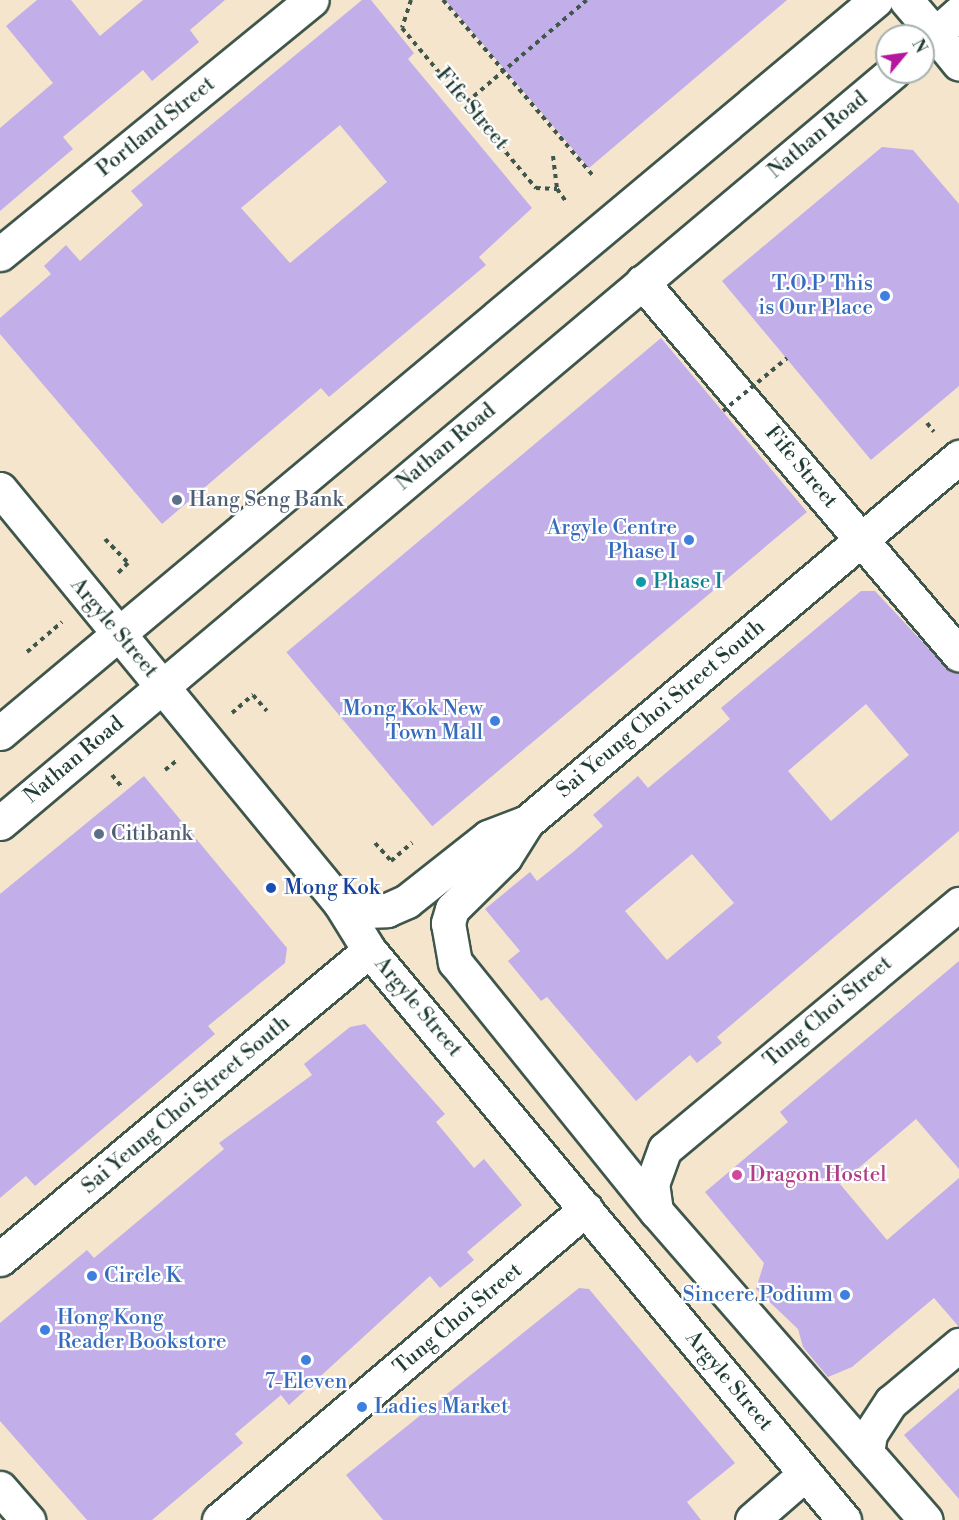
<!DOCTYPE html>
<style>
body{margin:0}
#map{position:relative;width:959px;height:1520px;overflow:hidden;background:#f5e5cc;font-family:"Libre Bodoni",serif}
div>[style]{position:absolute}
.building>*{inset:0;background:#c2aee9;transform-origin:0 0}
.path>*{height:4px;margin-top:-2px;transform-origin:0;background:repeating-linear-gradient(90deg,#3f564b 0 4.5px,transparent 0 9px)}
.roads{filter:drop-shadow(2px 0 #3f564b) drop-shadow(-2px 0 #3f564b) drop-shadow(0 2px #3f564b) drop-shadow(0 -2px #3f564b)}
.pedestrian>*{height:33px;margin:-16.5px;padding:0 16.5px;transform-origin:16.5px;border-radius:16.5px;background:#fff}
.minor>*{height:33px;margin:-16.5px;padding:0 16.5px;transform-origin:16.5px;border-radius:16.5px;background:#fff}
.tertiary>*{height:33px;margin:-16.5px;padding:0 16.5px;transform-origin:16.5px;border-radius:16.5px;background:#fff}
.secondary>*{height:33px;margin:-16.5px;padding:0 16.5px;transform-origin:16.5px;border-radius:16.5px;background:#fff}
.primary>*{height:33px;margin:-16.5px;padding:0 16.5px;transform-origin:16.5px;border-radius:16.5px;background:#fff}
.path-bridge>*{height:4px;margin-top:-2px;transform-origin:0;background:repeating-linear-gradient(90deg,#3f564b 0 4.5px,transparent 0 9px)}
.dots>*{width:16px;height:16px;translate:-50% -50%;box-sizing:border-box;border:3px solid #fff;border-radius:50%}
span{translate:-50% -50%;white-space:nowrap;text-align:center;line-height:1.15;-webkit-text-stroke:4.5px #fff;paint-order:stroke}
.street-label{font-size:21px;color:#1f3d34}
.shop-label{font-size:21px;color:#366cbe}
.right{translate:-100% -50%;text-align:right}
.left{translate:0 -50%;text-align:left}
.service-label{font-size:21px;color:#4e5e75}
.culture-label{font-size:21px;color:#0d838f}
.transit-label{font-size:21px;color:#164399}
.hotel-label{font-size:21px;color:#b23c85}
.north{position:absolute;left:875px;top:24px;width:60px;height:60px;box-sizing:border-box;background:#fff;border:2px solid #a5b1ae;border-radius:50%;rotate:61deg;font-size:16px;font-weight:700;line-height:24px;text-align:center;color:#1f3d34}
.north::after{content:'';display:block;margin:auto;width:21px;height:27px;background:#b5179e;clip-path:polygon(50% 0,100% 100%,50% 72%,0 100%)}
</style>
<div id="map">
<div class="building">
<div style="clip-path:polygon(37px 0,71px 0,100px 36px,143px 0,225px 0,190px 30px,199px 42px,152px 81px,143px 70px,63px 137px,73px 149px,0 211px,0 128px,53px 83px,6px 26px)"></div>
<div style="clip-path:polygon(evenodd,362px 0,371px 0,414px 53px,408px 59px,532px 208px,479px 257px,486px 265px,329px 397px,321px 388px,162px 524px,0 334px,0 318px,51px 274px,44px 266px,66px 245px,80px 261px,143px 205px,131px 191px,362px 0,340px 125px,387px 182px,290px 263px,241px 208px,340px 125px)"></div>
<div style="clip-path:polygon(445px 0,787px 0,589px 168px)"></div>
<div style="clip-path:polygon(882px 147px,913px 150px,959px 204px,959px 386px,871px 460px,722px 281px)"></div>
<div style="left:661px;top:338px;width:227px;height:489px;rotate:50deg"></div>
<div style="clip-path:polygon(evenodd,861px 591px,875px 591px,945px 666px,959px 672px,959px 831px,717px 1037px,722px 1043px,697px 1063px,690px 1055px,636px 1101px,547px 997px,541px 1001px,508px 961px,520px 951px,485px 909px,530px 872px,537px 881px,573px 852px,603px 826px,593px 815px,638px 776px,648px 788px,730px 719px,721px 708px,861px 591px,866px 704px,909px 755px,831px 821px,788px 771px,866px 704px,861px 591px,692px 854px,734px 903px,667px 960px,625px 911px,692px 854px)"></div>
<div style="clip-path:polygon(144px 776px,287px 948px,285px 963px,208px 1026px,215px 1034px,35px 1186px,26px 1176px,0 1198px,0 894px)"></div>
<div style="clip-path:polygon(959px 961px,959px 1169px,916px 1119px,840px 1184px,887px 1240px,959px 1178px,959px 1327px,934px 1298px,852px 1367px,828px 1377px,803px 1347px,798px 1329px,756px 1289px,764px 1263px,705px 1192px,788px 1122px,780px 1112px)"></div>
<div style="clip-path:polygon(365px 1024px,445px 1114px,436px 1122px,474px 1168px,484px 1159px,522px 1205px,467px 1252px,474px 1260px,440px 1288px,430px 1276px,289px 1405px,281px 1395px,235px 1434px,243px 1443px,152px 1520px,87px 1520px,0 1421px,0 1323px,87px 1250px,94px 1258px,224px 1149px,219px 1143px,312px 1075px,304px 1064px,350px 1027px)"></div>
<div style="clip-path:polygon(579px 1288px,589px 1289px,735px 1463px,687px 1502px,701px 1520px,383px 1520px,346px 1475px)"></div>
<div style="clip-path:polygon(959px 1388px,959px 1499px,904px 1435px)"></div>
</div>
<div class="path">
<div style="left:411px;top:0;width:29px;rotate:108deg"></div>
<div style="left:402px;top:28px;width:209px;rotate:50.1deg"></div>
<div style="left:536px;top:188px;width:21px;rotate:3deg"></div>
<div style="left:443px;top:0;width:233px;rotate:49.5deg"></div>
<div style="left:467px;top:102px;width:157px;rotate:-40.4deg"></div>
<div style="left:553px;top:156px;width:33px;rotate:83deg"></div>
<div style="left:557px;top:189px;width:14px;rotate:54deg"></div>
<div style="left:927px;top:423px;width:11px;rotate:52deg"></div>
<div style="left:105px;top:539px;width:33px;rotate:46deg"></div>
<div style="left:128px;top:563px;width:14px;rotate:135deg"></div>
<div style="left:27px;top:652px;width:46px;rotate:-40.6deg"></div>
<div style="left:232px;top:713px;width:28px;rotate:-41deg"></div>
<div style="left:253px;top:695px;width:21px;rotate:49deg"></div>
<div style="left:165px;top:770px;width:14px;rotate:-39deg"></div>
<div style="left:112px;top:775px;width:14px;rotate:51deg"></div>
<div style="left:375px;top:843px;width:24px;rotate:48deg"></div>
<div style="left:391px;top:861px;width:28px;rotate:-41deg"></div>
</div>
<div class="roads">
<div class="pedestrian">
<div style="left:219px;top:1520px;width:481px;rotate:-40.3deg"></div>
</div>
<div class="minor">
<div style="left:0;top:254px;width:402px;rotate:-39.2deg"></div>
<div style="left:642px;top:282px;width:489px;rotate:49.6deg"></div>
<div style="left:527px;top:822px;width:41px;rotate:122.2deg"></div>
<div style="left:505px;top:857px;width:74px;rotate:135.5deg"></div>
<div style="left:452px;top:909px;width:15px;rotate:106deg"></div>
<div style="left:448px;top:923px;width:40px;rotate:80deg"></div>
<div style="left:455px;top:962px;width:320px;rotate:51.1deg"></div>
<div style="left:656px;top:1211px;width:410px;rotate:48.9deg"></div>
<div style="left:656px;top:1211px;width:27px;rotate:-98deg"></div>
<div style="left:652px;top:1184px;width:37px;rotate:-70deg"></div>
<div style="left:665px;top:1149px;width:383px;rotate:-39.8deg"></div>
<div style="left:0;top:1259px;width:481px;rotate:-39.9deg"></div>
<div style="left:867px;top:1453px;width:19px;rotate:-81deg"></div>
<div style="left:870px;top:1434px;width:38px;rotate:-57deg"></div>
<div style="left:891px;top:1402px;width:89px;rotate:-40deg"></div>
<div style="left:0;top:1488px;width:43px;rotate:48.8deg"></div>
<div style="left:752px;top:1520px;width:70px;rotate:-41deg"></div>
</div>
<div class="tertiary">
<div style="left:340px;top:903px;width:25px;rotate:18deg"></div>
<div style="left:364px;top:911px;width:23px;rotate:-2deg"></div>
<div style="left:387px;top:910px;width:22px;rotate:-24deg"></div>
<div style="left:407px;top:901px;width:103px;rotate:-38.3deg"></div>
<div style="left:488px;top:837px;width:42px;rotate:-21deg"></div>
<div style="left:527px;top:822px;width:566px;rotate:-40.19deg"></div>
</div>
<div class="secondary">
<div style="left:906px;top:0;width:45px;rotate:49.5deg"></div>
</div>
<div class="primary">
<div style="left:935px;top:34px;width:38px;rotate:51deg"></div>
<div style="left:923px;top:45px;width:48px;rotate:-41.6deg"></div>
<div style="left:0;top:489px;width:536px;rotate:50.61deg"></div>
<div style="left:340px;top:903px;width:55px;rotate:58.3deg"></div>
<div style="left:369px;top:950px;width:742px;rotate:50.19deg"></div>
<div style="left:0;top:733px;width:1142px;rotate:-39.92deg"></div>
<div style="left:0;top:823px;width:1167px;rotate:-40.06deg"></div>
</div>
</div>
<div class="path-bridge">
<div style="left:723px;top:411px;width:83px;rotate:-39.6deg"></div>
</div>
<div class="dots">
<div style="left:885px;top:296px;background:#3f7fe0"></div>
<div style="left:177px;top:500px;background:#5c6f8a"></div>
<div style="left:689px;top:540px;background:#3f7fe0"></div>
<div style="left:641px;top:582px;background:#0f9aa8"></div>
<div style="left:495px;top:721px;background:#3f7fe0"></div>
<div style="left:99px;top:834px;background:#5c6f8a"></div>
<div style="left:271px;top:888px;background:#1a4fb4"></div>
<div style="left:737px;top:1175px;background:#d1479c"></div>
<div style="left:92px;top:1276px;background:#3f7fe0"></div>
<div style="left:845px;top:1295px;background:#3f7fe0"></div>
<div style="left:45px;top:1330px;background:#3f7fe0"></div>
<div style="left:306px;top:1360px;background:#3f7fe0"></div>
<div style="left:362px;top:1407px;background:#3f7fe0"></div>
</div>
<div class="street-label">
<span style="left:472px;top:109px;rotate:50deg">Fife Street</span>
<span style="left:156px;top:127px;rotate:-39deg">Portland Street</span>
<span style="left:818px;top:135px;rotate:-40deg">Nathan Road</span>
<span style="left:446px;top:447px;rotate:-40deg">Nathan Road</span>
<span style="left:801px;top:467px;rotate:50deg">Fife Street</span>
<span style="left:114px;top:628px;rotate:50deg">Argyle Street</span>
<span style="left:661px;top:709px;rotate:-40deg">Sai Yeung Choi Street South</span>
<span style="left:74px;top:760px;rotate:-40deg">Nathan Road</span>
<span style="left:418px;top:1007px;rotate:50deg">Argyle Street</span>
<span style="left:828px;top:1012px;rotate:-40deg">Tung Choi Street</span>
<span style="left:186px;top:1105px;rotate:-40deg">Sai Yeung Choi Street South</span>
<span style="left:458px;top:1319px;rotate:-40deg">Tung Choi Street</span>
<span style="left:729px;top:1381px;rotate:50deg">Argyle Street</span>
</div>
<div class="shop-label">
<span class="right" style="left:873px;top:296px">T.O.P This<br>is Our Place</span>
<span class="right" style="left:677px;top:540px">Argyle Centre<br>Phase I</span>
<span class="right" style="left:483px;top:721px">Mong Kok New<br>Town Mall</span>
<span class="left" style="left:104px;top:1276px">Circle K</span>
<span class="right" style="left:833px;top:1295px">Sincere Podium</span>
<span class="left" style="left:57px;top:1330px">Hong Kong<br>Reader Bookstore</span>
<span style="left:306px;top:1382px">7-Eleven</span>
<span class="left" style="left:374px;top:1407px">Ladies Market</span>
</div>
<div class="service-label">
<span class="left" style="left:189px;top:500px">Hang Seng Bank</span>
<span class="left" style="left:111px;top:834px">Citibank</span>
</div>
<div class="culture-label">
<span class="left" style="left:653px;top:582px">Phase I</span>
</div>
<div class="transit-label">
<span class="left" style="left:284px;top:888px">Mong Kok</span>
</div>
<div class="hotel-label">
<span class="left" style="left:749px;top:1175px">Dragon Hostel</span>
</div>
<div class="north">N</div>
</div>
